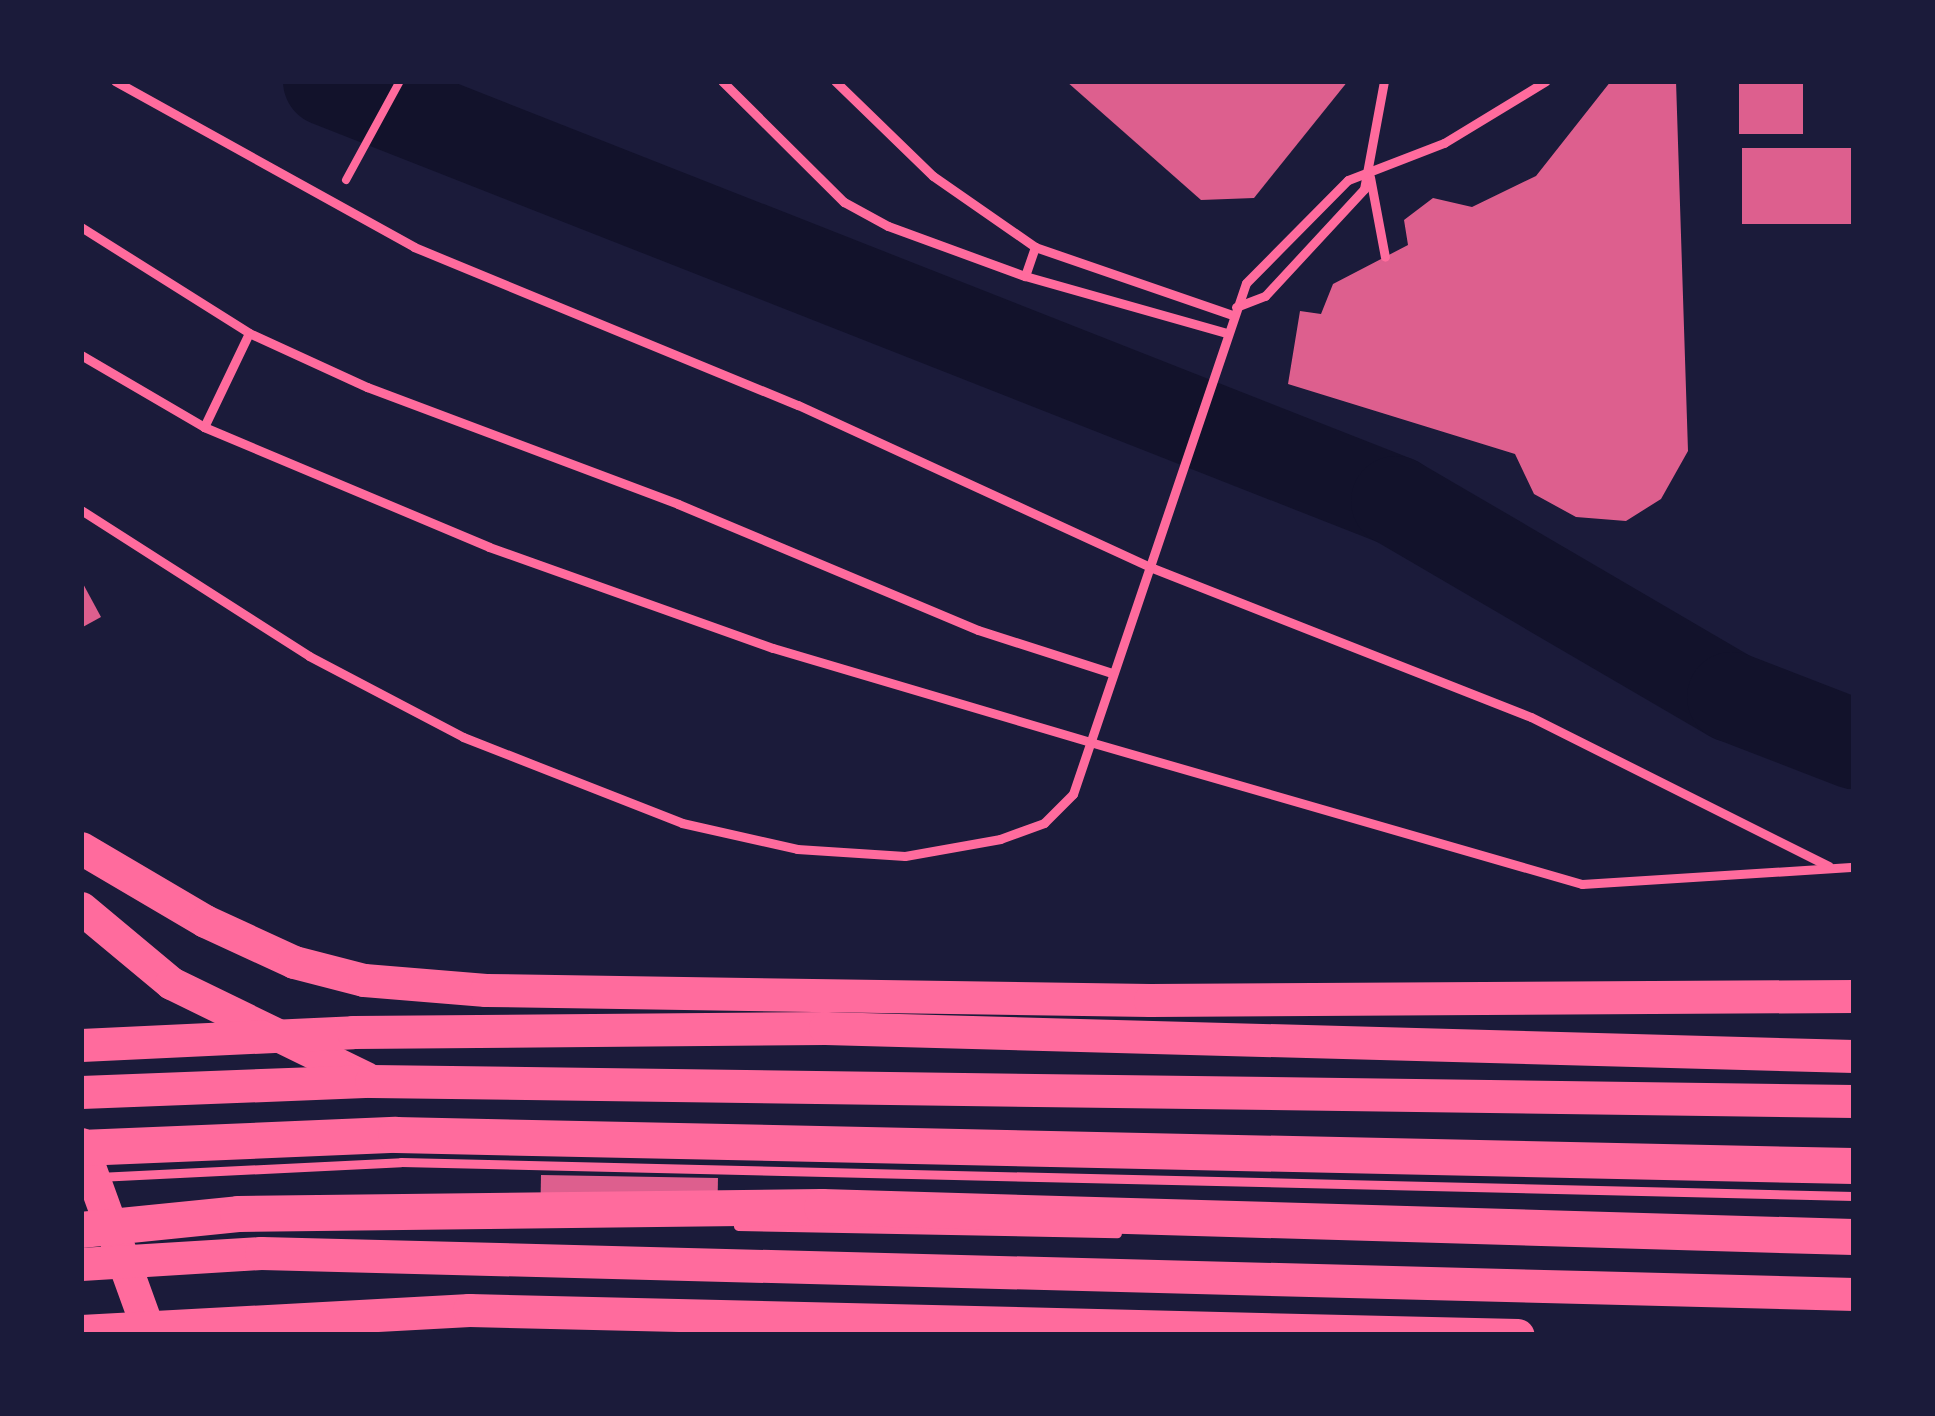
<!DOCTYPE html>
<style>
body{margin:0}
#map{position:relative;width:1935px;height:1416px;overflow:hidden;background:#1b1b3a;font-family:Roboto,sans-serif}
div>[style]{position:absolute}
.river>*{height:90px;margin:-45px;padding:0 45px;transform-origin:45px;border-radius:45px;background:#12122b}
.building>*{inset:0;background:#dd5f8e;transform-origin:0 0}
.path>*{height:8px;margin:-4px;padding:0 4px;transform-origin:4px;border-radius:4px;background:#ff6b9d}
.service>*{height:9px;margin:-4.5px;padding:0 4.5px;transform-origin:4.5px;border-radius:4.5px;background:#ff6b9d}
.trunk>*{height:33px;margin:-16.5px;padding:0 16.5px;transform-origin:16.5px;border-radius:16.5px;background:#ff6b9d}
.motorway>*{height:36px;margin:-18px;padding:0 18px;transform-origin:18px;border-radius:18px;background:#ff6b9d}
span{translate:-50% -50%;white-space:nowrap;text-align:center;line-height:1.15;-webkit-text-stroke:12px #1b1b3a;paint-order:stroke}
.frame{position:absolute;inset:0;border:84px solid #1b1b3a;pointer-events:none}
</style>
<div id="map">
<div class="river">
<div style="left:328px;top:81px;width:1148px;rotate:21.47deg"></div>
<div style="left:1396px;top:501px;width:389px;rotate:30.3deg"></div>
<div style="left:1732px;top:697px;width:131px;rotate:21.1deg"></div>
</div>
<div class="building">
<div style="clip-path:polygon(1066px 81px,1348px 81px,1254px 198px,1201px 200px)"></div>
<div style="clip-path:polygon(1611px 81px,1676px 81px,1688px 451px,1661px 499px,1626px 521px,1576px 517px,1534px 494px,1515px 454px,1288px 384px,1300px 311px,1321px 314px,1333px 284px,1408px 245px,1404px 220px,1433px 198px,1472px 207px,1536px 176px)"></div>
<div style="left:1739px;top:81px;width:64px;height:53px"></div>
<div style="left:1854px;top:148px;width:76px;height:112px;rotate:90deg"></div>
<div style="clip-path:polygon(81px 580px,101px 617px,81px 628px)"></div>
<div style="left:541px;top:1175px;width:177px;height:38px;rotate:1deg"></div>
</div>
<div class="path">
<div style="left:346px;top:180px;width:113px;rotate:-61.4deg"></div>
</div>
<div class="service">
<div style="left:115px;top:81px;width:342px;rotate:29deg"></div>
<div style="left:414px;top:247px;width:415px;rotate:22.4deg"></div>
<div style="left:798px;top:405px;width:387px;rotate:24.7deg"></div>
<div style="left:1150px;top:567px;width:409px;rotate:21.5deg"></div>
<div style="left:1531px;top:717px;width:333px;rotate:26.6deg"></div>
<div style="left:722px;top:81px;width:172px;rotate:44.8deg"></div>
<div style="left:844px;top:202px;width:50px;rotate:28.6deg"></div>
<div style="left:888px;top:226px;width:146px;rotate:20.1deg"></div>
<div style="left:1025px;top:276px;width:210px;rotate:15.8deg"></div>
<div style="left:835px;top:81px;width:136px;rotate:44.1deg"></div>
<div style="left:933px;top:176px;width:124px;rotate:34.8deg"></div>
<div style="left:1035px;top:247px;width:208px;rotate:19deg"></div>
<div style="left:1370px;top:177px;width:81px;rotate:79.4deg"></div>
<div style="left:81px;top:227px;width:199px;rotate:32.2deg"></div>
<div style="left:249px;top:333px;width:130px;rotate:24.6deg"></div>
<div style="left:367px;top:387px;width:332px;rotate:20.6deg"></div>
<div style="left:678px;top:504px;width:325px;rotate:22.8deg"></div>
<div style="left:978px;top:630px;width:141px;rotate:17.8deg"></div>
<div style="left:1025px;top:276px;width:31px;rotate:-71deg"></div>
<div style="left:1236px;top:307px;width:31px;rotate:-21deg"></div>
<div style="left:1265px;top:296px;width:146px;rotate:-47.2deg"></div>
<div style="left:1364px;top:189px;width:110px;rotate:-79.5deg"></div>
<div style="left:81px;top:355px;width:143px;rotate:30.3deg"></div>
<div style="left:204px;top:427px;width:309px;rotate:22.8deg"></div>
<div style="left:489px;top:547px;width:301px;rotate:19.6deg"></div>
<div style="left:773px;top:648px;width:331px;rotate:16.5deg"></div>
<div style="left:1090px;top:742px;width:512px;rotate:16.1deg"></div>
<div style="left:1582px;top:884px;width:273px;rotate:-3.6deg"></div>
<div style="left:204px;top:427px;width:104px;rotate:-64.4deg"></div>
<div style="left:81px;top:510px;width:271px;rotate:32.6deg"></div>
<div style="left:309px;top:656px;width:174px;rotate:27.7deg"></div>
<div style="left:463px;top:737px;width:235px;rotate:21.4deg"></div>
<div style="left:682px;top:823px;width:118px;rotate:12.7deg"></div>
<div style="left:797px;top:849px;width:108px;rotate:3.7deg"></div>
<div style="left:905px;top:856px;width:97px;rotate:-10.1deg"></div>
<div style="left:1000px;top:839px;width:47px;rotate:-20deg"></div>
<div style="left:1044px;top:823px;width:41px;rotate:-45deg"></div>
<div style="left:1073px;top:794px;width:539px;rotate:-71.3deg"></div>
<div style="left:1246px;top:283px;width:145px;rotate:-45.3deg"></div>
<div style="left:1348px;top:180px;width:103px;rotate:-21.1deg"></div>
<div style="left:1444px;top:143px;width:119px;rotate:-31.3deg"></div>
<div style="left:98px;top:1177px;width:303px;rotate:-2.8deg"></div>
<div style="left:401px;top:1162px;width:1453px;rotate:1.34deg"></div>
<div style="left:738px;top:1226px;width:379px;rotate:1.1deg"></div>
</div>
<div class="trunk">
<div style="left:81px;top:848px;width:144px;rotate:30.5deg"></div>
<div style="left:205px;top:921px;width:98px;rotate:24.7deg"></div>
<div style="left:294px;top:962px;width:72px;rotate:14.4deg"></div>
<div style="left:364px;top:980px;width:122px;rotate:4.7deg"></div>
<div style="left:486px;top:990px;width:664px;rotate:0.86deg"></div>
<div style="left:1150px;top:1000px;width:704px;rotate:-0.33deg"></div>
<div style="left:81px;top:908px;width:117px;rotate:39.8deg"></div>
<div style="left:171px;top:983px;width:217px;rotate:26deg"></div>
<div style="left:81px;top:1045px;width:272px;rotate:-2.7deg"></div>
<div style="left:353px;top:1032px;width:472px;rotate:-0.5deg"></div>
<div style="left:825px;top:1028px;width:1029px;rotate:1.56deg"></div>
<div style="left:81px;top:1092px;width:290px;rotate:-2.2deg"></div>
<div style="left:371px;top:1081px;width:1483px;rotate:0.77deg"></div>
<div style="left:81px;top:1144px;width:203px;rotate:70.1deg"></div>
<div style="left:81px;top:1264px;width:180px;rotate:-3.5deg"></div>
<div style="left:261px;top:1253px;width:1594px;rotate:1.47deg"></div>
<div style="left:81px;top:1331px;width:389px;rotate:-3.1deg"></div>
<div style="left:469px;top:1310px;width:1049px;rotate:1.37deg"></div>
</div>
<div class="motorway">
<div style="left:81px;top:1148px;width:315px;rotate:-2.4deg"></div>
<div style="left:396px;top:1135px;width:1458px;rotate:1.22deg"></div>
<div style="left:81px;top:1230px;width:158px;rotate:-5.8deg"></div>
<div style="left:238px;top:1214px;width:584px;rotate:-0.69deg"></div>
<div style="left:822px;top:1207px;width:1032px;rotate:1.67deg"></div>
</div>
<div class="frame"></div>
</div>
